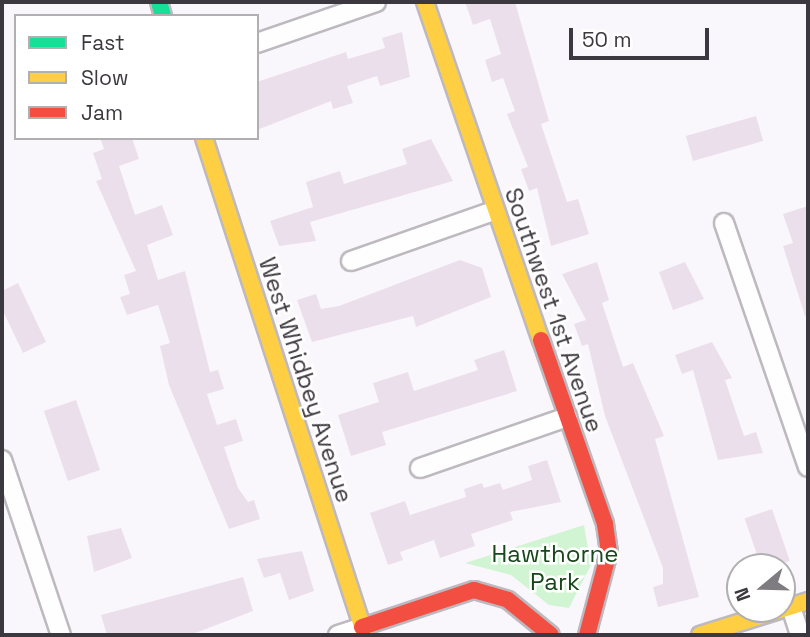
<!DOCTYPE html>
<style>
body{margin:0}
#map{position:relative;width:810px;height:637px;overflow:hidden;background:#faf7fc;font-family:"Space Grotesk",sans-serif}
div>[style]{position:absolute}
.green>*{inset:0;background:#d1f4d2}
.building>*{inset:0;background:#ebdfec;transform-origin:0 0}
.roads{filter:drop-shadow(2px 0 #bdb9bf) drop-shadow(-2px 0 #bdb9bf) drop-shadow(0 2px #bdb9bf) drop-shadow(0 -2px #bdb9bf)}
.street>*{height:18px;margin:-9px;padding:0 9px;transform-origin:9px;border-radius:9px;background:#fefeff}
.fast>*{height:16px;margin:-8px;padding:0 8px;transform-origin:8px;border-radius:8px;background:#16e098}
.slow>*{height:16px;margin:-8px;padding:0 8px;transform-origin:8px;border-radius:8px;background:#ffcf43}
.jam>*{height:16px;margin:-8px;padding:0 8px;transform-origin:8px;border-radius:8px;background:#f24e42}
span{translate:-50% -50%;white-space:nowrap;text-align:center;line-height:1.15;-webkit-text-stroke:5px #fff;paint-order:stroke}
.street-label{font-size:24px;color:#3c383f}
.park-label{font-size:24px;color:#17471a}
.frame{position:absolute;inset:0;border:4px solid #3c383f;pointer-events:none}
.legend{position:absolute;left:14px;top:14px;width:245px;height:126px;box-sizing:border-box;background:#fff;border:2px solid #b1afb2;margin:0;padding:9px 12px;list-style:none;font-size:21px;color:#3c383f}
.legend li{display:flex;align-items:center;gap:14px;height:35px}
.legend b{width:35px;border:2px solid #b1afb2}
.north{position:absolute;left:726px;top:553px;width:70px;height:70px;box-sizing:border-box;background:#fff;border:2px solid #b1afb2;border-radius:50%;rotate:251deg;font-size:19px;font-weight:700;line-height:28px;text-align:center;color:#3c383f}
.north::after{content:'';display:block;margin:auto;width:24px;height:32px;background:#7e7b81;clip-path:polygon(50% 0,100% 100%,50% 72%,0 100%)}
.scale{position:absolute;left:569px;top:28px;width:140px;height:32px;box-sizing:border-box;border:4px solid #3c383f;border-top:0;padding-left:9px;font-size:21px;line-height:24px;white-space:nowrap;color:#3c383f;-webkit-text-stroke:5px #fff;paint-order:stroke}
</style>
<div id="map">
<div class="green">
<div style="clip-path:polygon(584px 525px,591px 565px,569px 608px,549px 605px,511px 575px,465px 563px)"></div>
</div>
<div class="building">
<div style="clip-path:polygon(465px 2px,515px 2px,549px 121px,541px 124px,567px 202px,578px 199px,589px 234px,551px 246px,537px 188px,529px 191px,521px 169px,528px 167px,507px 114px,515px 111px,503px 78px,492px 82px,485px 60px,501px 54px,490px 19px,473px 25px)"></div>
<div style="clip-path:polygon(402px 32px,410px 77px,380px 86px,377px 76px,347px 86px,353px 103px,333px 109px,331px 101px,257px 130px,257px 82px,346px 52px,348px 59px,385px 48px,382px 38px)"></div>
<div style="left:756px;top:116px;width:26px;height:73px;rotate:74deg"></div>
<div style="clip-path:polygon(100px 138px,132px 138px,139px 159px,119px 166px,135px 215px,162px 205px,173px 235px,147px 245px,158px 280px,185px 271px,210px 372px,218px 370px,224px 389px,207px 394px,217px 425px,236px 419px,243px 441px,224px 447px,238px 488px,248px 502px,254px 500px,260px 519px,229px 529px,169px 385px,160px 346px,170px 343px,158px 305px,127px 315px,120px 297px,130px 294px,124px 275px,136px 271px,96px 181px,102px 179px,93px 153px,104px 149px)"></div>
<div style="clip-path:polygon(431px 139px,453px 181px,310px 222px,316px 241px,279px 246px,270px 221px,313px 207px,306px 182px,340px 171px,344px 184px,407px 164px,402px 149px)"></div>
<div style="clip-path:polygon(808px 206px,808px 316px,805px 316px,783px 246px,793px 243px,783px 214px)"></div>
<div style="clip-path:polygon(460px 260px,482px 268px,491px 297px,416px 327px,413px 316px,312px 342px,297px 300px,316px 294px,321px 309px,339px 306px)"></div>
<div style="clip-path:polygon(597px 262px,609px 300px,602px 303px,623px 367px,633px 363px,664px 436px,655px 439px,699px 597px,658px 607px,653px 587px,663px 584px,663px 568px,605px 416px,588px 344px,582px 346px,574px 324px,586px 320px,562px 274px)"></div>
<div style="clip-path:polygon(685px 262px,704px 299px,673px 310px,659px 272px)"></div>
<div style="clip-path:polygon(18px 283px,46px 342px,23px 353px,2px 309px,2px 291px)"></div>
<div style="clip-path:polygon(712px 342px,732px 378px,725px 380px,744px 436px,756px 432px,763px 453px,718px 460px,693px 370px,682px 374px,675px 355px)"></div>
<div style="clip-path:polygon(504px 350px,517px 391px,382px 432px,386px 445px,351px 456px,338px 415px,379px 402px,373px 383px,408px 372px,414px 391px,478px 370px,474px 360px)"></div>
<div style="left:76px;top:400px;width:74px;height:34px;rotate:71deg"></div>
<div style="clip-path:polygon(547px 460px,561px 502px,510px 512px,513px 520px,471px 534px,475px 546px,440px 558px,434px 540px,400px 552px,403px 560px,388px 565px,370px 513px,405px 501px,410px 515px,466px 497px,464px 489px,482px 483px,484px 488px,500px 483px,503px 490px,532px 480px,528px 466px)"></div>
<div style="left:772px;top:509px;width:55px;height:29px;rotate:71deg"></div>
<div style="clip-path:polygon(121px 528px,132px 558px,94px 572px,87px 536px)"></div>
<div style="clip-path:polygon(302px 551px,314px 591px,289px 600px,280px 573px,264px 578px,257px 559px)"></div>
<div style="clip-path:polygon(243px 577px,253px 611px,190px 635px,107px 635px,101px 615px)"></div>
</div>
<div class="roads">
<div class="street">
<div style="left:257px;top:43px;width:126px;rotate:-19deg"></div>
<div style="left:724px;top:223px;width:258px;rotate:71deg"></div>
<div style="left:351px;top:261px;width:151px;rotate:-19.3deg"></div>
<div style="left:2px;top:460px;width:185px;rotate:71.4deg"></div>
<div style="left:420px;top:468px;width:156px;rotate:-19.1deg"></div>
<div style="left:791px;top:607px;width:29px;rotate:72deg"></div>
<div style="left:338px;top:635px;width:25px;rotate:-18deg"></div>
</div>
<div class="fast">
<div style="left:159px;top:2px;width:15px;rotate:74deg"></div>
</div>
<div class="slow">
<div style="left:425px;top:2px;width:357px;rotate:71.1deg"></div>
<div style="left:204px;top:138px;width:522px;rotate:72.05deg"></div>
<div style="left:700px;top:635px;width:113px;rotate:-17.5deg"></div>
</div>
<div class="jam">
<div style="left:541px;top:340px;width:195px;rotate:70.8deg"></div>
<div style="left:605px;top:524px;width:28px;rotate:82deg"></div>
<div style="left:609px;top:552px;width:86px;rotate:104.8deg"></div>
<div style="left:362px;top:627px;width:118px;rotate:-18.3deg"></div>
<div style="left:474px;top:590px;width:35px;rotate:16deg"></div>
<div style="left:508px;top:600px;width:55px;rotate:39.1deg"></div>
</div>
</div>
<div class="street-label">
<span style="left:554px;top:310px;rotate:71deg">Southwest 1st Avenue</span>
<span style="left:306px;top:380px;rotate:72deg">West Whidbey Avenue</span>
</div>
<div class="park-label">
<span style="left:555px;top:568px">Hawthorne<br>Park</span>
</div>
<div class="frame"></div>
<ul class="legend">
<li><b style="height:9px;background:#16e098"></b>Fast</li>
<li><b style="height:9px;background:#ffcf43"></b>Slow</li>
<li><b style="height:9px;background:#f24e42"></b>Jam</li>
</ul>
<div class="north">N</div>
<div class="scale">50 m</div>
</div>
